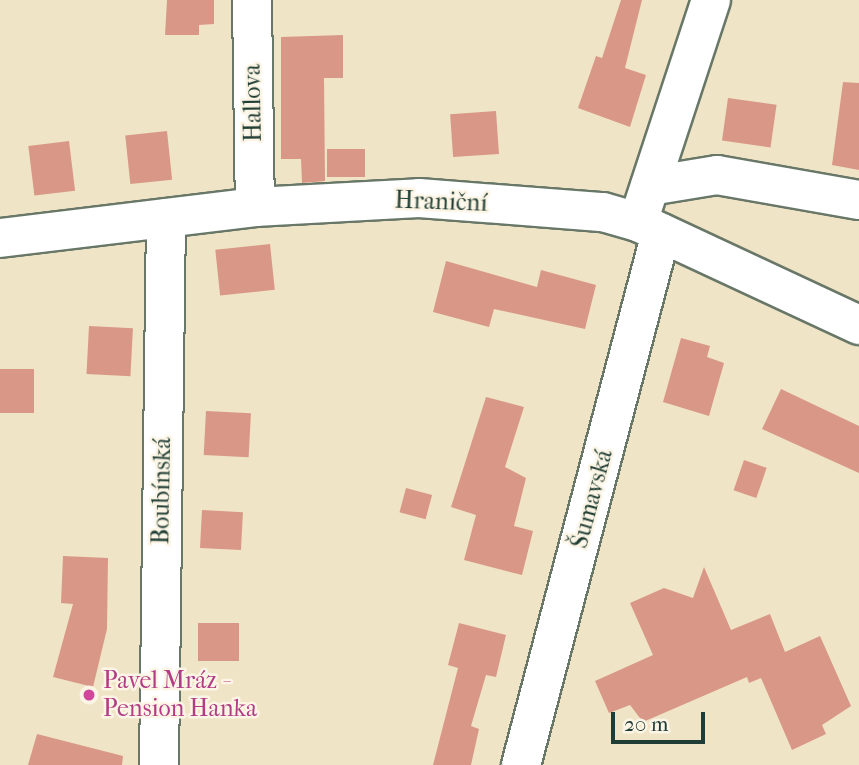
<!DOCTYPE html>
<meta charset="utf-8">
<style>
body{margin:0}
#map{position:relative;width:859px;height:765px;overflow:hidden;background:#efe4c6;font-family:"IM FELL French Canon",serif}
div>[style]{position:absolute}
.building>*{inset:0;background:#d99887;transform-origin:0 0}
.roads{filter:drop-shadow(2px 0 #687767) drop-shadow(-2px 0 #687767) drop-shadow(0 2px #687767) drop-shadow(0 -2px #687767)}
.minor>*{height:38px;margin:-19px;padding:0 19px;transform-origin:19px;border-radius:19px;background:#fff}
.dots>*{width:19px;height:19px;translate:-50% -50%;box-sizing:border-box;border:4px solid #fcf5e5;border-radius:50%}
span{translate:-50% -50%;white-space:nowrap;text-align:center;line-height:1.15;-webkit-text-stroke:5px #fcf5e5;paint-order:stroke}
.street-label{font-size:24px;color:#1f3d34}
.hotel-label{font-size:24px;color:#b23c85}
.left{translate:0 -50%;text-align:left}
.scale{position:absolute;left:611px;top:712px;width:94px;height:32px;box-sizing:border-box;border:4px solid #1f3d34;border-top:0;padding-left:9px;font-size:21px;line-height:24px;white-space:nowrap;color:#1f3d34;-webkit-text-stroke:5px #fcf5e5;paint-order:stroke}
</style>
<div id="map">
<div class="building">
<div style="clip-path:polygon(167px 0,214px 0,214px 24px,199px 25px,199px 35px,165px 35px)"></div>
<div style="clip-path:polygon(621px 0,642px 0,625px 68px,646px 75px,630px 127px,578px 108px,596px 56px,602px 58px)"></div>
<div style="clip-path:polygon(343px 35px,343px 78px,324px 78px,325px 181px,302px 183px,301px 159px,281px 159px,281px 37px)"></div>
<div style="clip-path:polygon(843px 82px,859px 83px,859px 170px,832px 165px)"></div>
<div style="left:728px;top:98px;width:49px;height:43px;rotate:8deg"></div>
<div style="left:496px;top:111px;width:43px;height:46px;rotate:86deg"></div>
<div style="left:167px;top:131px;width:49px;height:42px;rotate:84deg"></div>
<div style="left:69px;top:141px;width:50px;height:41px;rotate:83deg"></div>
<div style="left:365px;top:149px;width:28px;height:38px;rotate:90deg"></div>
<div style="left:270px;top:244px;width:46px;height:55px;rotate:84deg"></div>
<div style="clip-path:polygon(446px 261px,537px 287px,541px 270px,596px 285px,585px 329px,494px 309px,489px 327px,433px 312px)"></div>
<div style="left:89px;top:326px;width:44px;height:48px;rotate:3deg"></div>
<div style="clip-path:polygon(681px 338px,710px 346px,707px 357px,724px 363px,709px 416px,663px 402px)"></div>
<div style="left:0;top:369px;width:34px;height:44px"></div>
<div style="clip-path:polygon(781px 389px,859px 426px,859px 473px,762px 429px)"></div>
<div style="clip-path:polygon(486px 397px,524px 407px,505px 467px,526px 478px,514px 526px,533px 531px,522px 575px,464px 560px,476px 515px,451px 507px)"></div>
<div style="left:206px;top:411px;width:45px;height:44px;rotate:3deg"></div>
<div style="left:744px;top:460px;width:24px;height:32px;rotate:19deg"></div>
<div style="left:406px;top:488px;width:27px;height:25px;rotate:15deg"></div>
<div style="left:202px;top:510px;width:41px;height:38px;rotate:3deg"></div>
<div style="clip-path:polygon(63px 556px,108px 558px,107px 629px,93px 687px,53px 677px,73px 604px,61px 603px)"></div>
<div style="clip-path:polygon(704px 567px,731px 630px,770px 614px,785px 652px,820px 636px,851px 706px,822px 725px,826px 734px,792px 750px,761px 678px,749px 683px,747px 677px,643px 722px,630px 705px,609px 713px,595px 681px,653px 655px,630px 603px,664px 588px,693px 598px)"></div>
<div style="left:198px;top:623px;width:41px;height:38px"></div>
<div style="clip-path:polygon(459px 623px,506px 635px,496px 677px,486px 675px,471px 726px,479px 729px,471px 765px,433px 765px,458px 668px,448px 665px)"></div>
<div style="clip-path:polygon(37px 734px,123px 756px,122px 765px,28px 765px)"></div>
</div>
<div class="roads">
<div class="minor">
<div style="left:252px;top:0;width:207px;rotate:89.2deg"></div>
<div style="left:650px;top:186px;width:68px;rotate:-9.3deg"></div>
<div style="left:717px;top:175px;width:144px;rotate:10deg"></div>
<div style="left:638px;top:222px;width:234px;rotate:-71.8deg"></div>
<div style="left:0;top:238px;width:257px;rotate:-6.9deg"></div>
<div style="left:255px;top:207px;width:164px;rotate:-3.1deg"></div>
<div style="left:419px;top:198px;width:185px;rotate:4.4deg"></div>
<div style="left:603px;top:212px;width:36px;rotate:16deg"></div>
<div style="left:638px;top:222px;width:244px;rotate:25deg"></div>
<div style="left:159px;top:765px;width:547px;rotate:-89.27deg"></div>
<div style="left:521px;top:765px;width:550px;rotate:-75.26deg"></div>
</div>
</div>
<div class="dots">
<div style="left:89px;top:695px;background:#d1479c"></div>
</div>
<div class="street-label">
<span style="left:253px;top:103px;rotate:-91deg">Hallova</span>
<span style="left:441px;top:202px;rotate:2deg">Hraniční</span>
<span style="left:162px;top:491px;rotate:-89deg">Boubínská</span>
<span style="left:592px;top:499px;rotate:-75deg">Šumavská</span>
</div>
<div class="hotel-label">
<span class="left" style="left:103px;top:695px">Pavel Mráz -<br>Pension Hanka</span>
</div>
<div class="scale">20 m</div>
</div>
